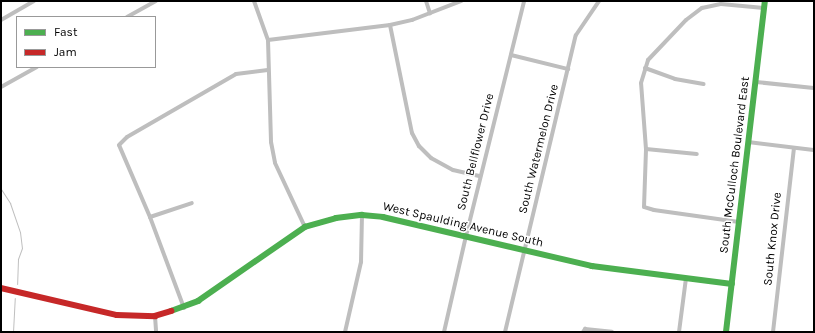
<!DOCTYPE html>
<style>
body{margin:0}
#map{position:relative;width:815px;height:333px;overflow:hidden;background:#fff;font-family:Karla,sans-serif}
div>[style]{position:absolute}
.stream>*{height:1px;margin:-0.5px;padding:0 0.5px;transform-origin:0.5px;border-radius:0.5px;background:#bfbfbf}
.street>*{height:4px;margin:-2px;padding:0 2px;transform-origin:2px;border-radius:2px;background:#bebebe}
.fast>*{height:5.5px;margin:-2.75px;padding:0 2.75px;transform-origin:2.75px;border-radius:2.75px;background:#4caf50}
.jam>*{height:5.5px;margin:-2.75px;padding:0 2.75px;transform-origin:2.75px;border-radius:2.75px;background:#c62828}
span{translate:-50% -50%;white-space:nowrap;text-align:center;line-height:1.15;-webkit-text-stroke:3px #fff;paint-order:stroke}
.street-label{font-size:12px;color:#000}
.frame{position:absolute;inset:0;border:2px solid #000;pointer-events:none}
.legend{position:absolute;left:16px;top:16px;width:140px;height:52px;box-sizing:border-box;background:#fff;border:1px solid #999;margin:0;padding:5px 7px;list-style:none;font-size:12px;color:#000}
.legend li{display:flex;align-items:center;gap:8px;height:20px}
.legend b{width:20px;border:1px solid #999}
</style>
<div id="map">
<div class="stream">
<div style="left:1px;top:189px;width:17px;rotate:57deg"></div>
<div style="left:10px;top:203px;width:31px;rotate:71deg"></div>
<div style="left:20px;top:232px;width:16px;rotate:83deg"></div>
<div style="left:22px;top:248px;width:12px;rotate:110deg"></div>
<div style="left:18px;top:259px;width:25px;rotate:92deg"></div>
<div style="left:13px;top:332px;width:34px;rotate:-87deg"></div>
</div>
<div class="street">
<div style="left:254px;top:1px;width:41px;rotate:70.3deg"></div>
<div style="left:268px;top:40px;width:102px;rotate:88.3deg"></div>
<div style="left:271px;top:142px;width:21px;rotate:79deg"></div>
<div style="left:275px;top:163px;width:71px;rotate:64.9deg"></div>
<div style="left:426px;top:1px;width:13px;rotate:72deg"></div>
<div style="left:127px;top:17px;width:33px;rotate:-29deg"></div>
<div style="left:1px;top:20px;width:38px;rotate:-30deg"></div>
<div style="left:390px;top:25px;width:110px;rotate:78.5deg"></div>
<div style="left:412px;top:133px;width:15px;rotate:62deg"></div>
<div style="left:419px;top:146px;width:17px;rotate:45deg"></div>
<div style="left:431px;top:158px;width:25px;rotate:29deg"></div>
<div style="left:453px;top:170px;width:28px;rotate:13deg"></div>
<div style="left:268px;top:40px;width:123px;rotate:-7deg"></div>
<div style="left:390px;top:25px;width:23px;rotate:-13deg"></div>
<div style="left:412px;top:20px;width:53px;rotate:-21.2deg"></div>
<div style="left:511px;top:55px;width:59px;rotate:13.8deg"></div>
<div style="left:645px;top:68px;width:32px;rotate:20deg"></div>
<div style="left:675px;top:79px;width:29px;rotate:10deg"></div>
<div style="left:756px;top:82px;width:58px;rotate:5.9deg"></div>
<div style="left:1px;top:87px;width:41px;rotate:-29.1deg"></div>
<div style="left:748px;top:142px;width:66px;rotate:6.9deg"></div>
<div style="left:646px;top:149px;width:51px;rotate:5.6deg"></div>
<div style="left:150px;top:217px;width:44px;rotate:-18.4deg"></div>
<div style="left:739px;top:222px;width:86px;rotate:-172deg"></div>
<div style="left:654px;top:210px;width:10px;rotate:-163deg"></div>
<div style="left:644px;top:207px;width:58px;rotate:-88deg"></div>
<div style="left:646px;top:149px;width:66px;rotate:-94.3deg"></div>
<div style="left:641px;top:83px;width:24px;rotate:-73deg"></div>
<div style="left:648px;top:60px;width:55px;rotate:-46.5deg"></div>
<div style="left:686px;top:20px;width:20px;rotate:-37deg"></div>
<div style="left:702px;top:8px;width:19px;rotate:-12deg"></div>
<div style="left:721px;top:4px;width:43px;rotate:5.3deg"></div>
<div style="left:184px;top:308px;width:97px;rotate:-110.5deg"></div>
<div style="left:150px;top:217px;width:78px;rotate:-113.3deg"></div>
<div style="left:119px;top:145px;width:11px;rotate:-45deg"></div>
<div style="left:127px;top:137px;width:126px;rotate:-30deg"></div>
<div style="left:236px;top:74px;width:32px;rotate:-7deg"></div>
<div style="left:155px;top:316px;width:16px;rotate:86deg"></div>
<div style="left:345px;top:332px;width:72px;rotate:-77.1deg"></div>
<div style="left:361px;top:262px;width:47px;rotate:-88.8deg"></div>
<div style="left:444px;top:332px;width:98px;rotate:-77.1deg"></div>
<div style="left:466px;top:236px;width:242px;rotate:-76.1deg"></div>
<div style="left:505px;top:332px;width:305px;rotate:-76.6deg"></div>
<div style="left:576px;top:35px;width:41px;rotate:-55.9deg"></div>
<div style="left:583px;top:332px;width:4px;rotate:-56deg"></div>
<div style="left:585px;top:329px;width:27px;rotate:6deg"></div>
<div style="left:679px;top:332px;width:54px;rotate:-82.6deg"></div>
<div style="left:773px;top:332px;width:185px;rotate:-83.5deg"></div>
</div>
<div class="fast">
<div style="left:171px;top:311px;width:29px;rotate:-20deg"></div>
<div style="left:198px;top:301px;width:130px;rotate:-34.7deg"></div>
<div style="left:305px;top:227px;width:32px;rotate:-16deg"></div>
<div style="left:336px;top:218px;width:26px;rotate:-7deg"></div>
<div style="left:362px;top:215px;width:21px;rotate:5deg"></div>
<div style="left:383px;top:217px;width:215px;rotate:13.2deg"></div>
<div style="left:592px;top:266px;width:141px;rotate:7.3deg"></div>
<div style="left:726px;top:332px;width:333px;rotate:-83.3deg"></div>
</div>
<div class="jam">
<div style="left:1px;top:288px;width:119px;rotate:13.1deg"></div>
<div style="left:117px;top:315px;width:38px;rotate:2deg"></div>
<div style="left:155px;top:316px;width:17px;rotate:-17deg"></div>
</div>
<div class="street-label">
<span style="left:539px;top:149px;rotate:-76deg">South Watermelon Drive</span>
<span style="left:476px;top:152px;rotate:-76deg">South Bellflower Drive</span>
<span style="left:735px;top:165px;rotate:-83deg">South McCulloch Boulevard East</span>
<span style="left:463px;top:225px;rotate:13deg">West Spaulding Avenue South</span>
<span style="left:773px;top:239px;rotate:-84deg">South Knox Drive</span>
</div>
<div class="frame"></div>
<ul class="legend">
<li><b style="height:5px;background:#4caf50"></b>Fast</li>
<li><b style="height:5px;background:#c62828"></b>Jam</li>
</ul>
</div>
